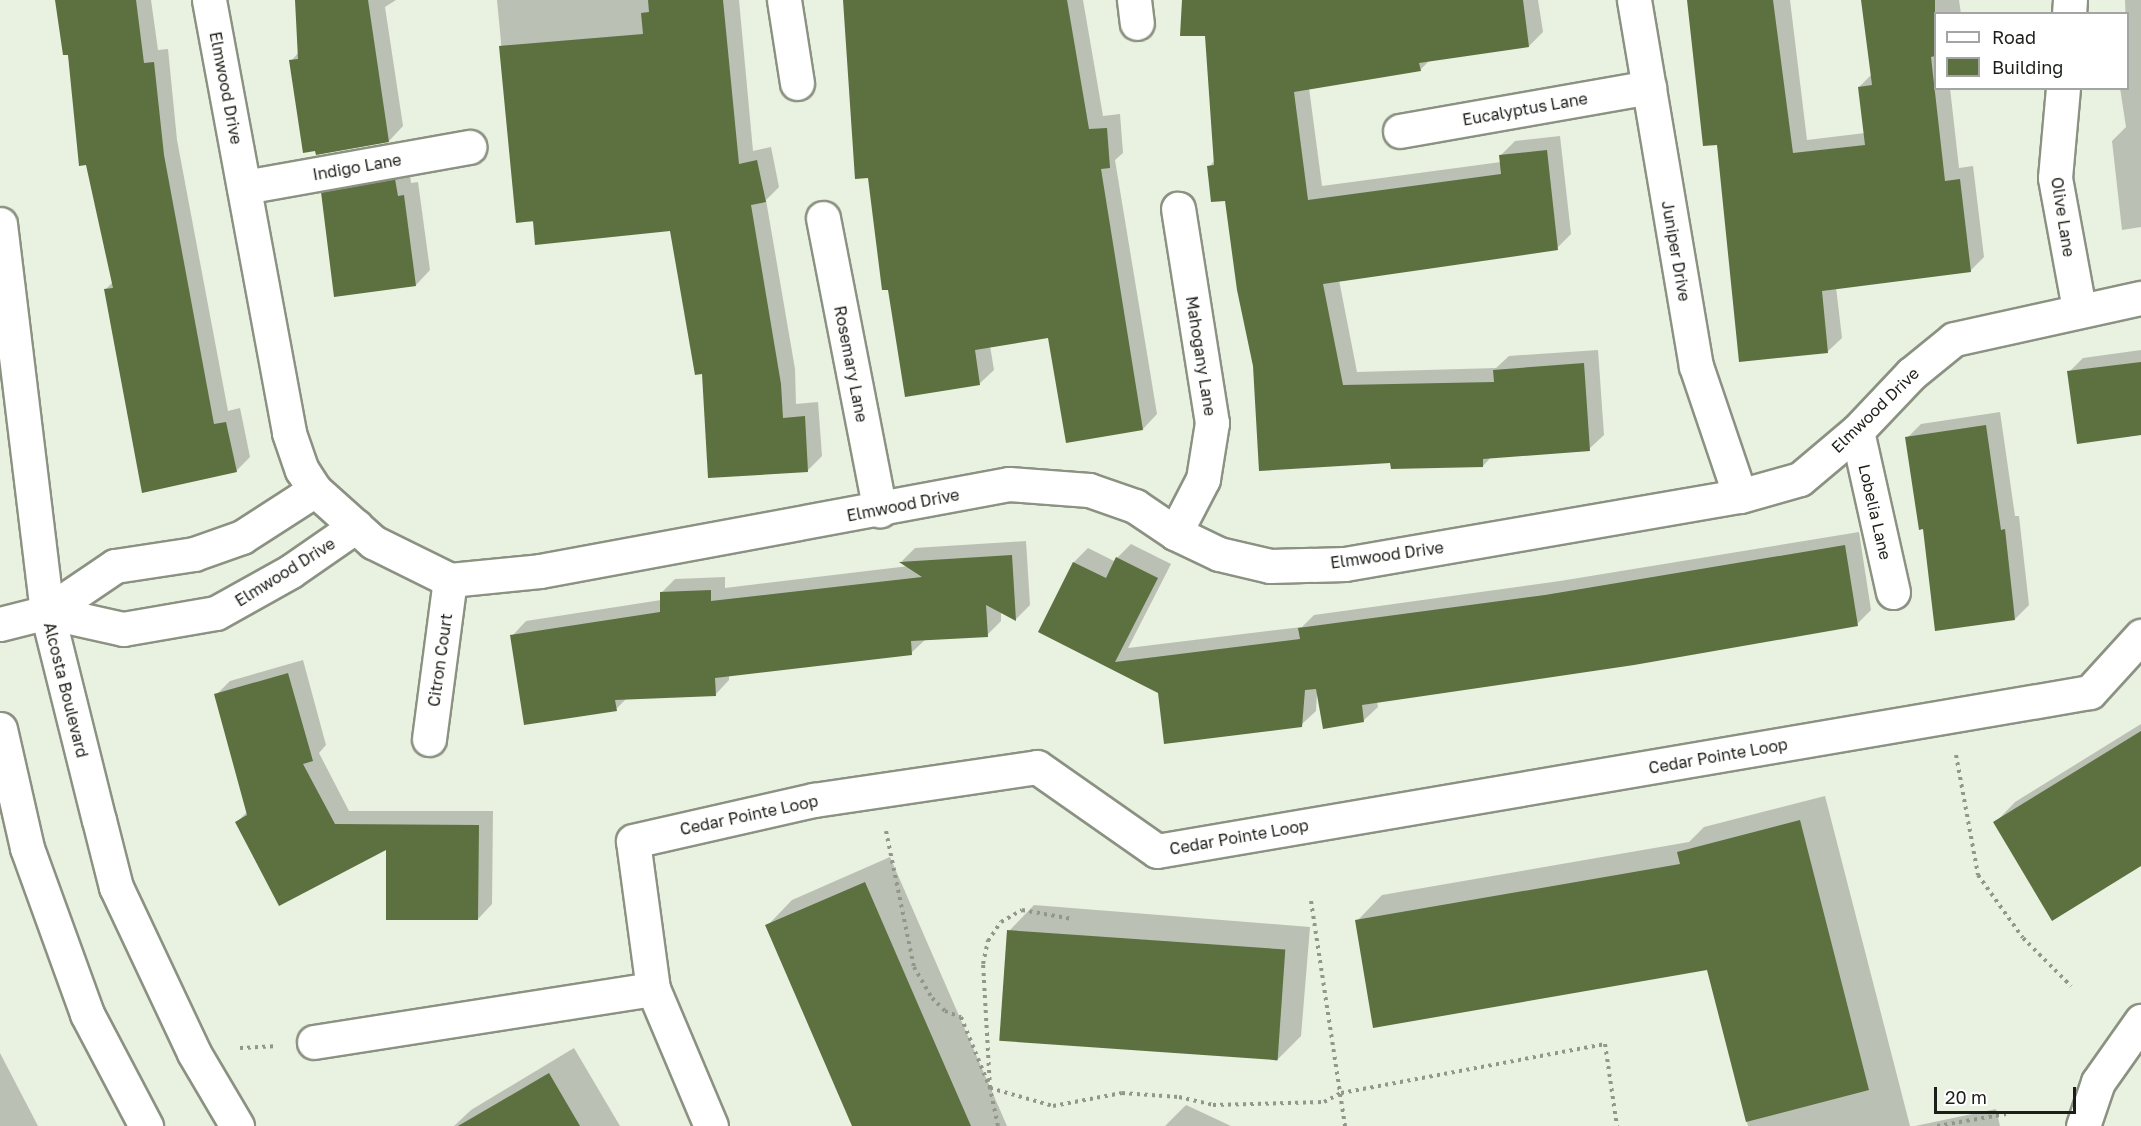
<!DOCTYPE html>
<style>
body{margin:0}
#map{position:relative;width:2141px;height:1126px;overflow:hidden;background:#e9f1e0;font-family:"Golos Text",sans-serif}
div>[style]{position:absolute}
.shadow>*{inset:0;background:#0003}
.building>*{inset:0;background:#5c7040;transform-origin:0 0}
.path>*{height:4px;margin-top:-2px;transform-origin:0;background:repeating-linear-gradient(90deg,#91978b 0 3px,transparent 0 7.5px)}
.roads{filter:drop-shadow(2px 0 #8b9282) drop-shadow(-2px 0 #8b9282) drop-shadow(0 2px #8b9282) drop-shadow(0 -2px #8b9282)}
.minor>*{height:33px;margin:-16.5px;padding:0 16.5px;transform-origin:16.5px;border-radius:16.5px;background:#fff}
.major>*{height:33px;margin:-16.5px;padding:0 16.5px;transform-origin:16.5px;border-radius:16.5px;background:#fff}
span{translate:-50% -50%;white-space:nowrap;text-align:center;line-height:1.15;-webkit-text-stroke:4.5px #fff;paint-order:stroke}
.street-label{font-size:16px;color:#1c1f19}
.legend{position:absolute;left:1934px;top:12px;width:195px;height:78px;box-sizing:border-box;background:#fff;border:2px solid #a4a5a3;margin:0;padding:8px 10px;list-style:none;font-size:18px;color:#1c1f19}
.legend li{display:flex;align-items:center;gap:12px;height:30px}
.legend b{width:30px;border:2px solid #a4a5a3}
.scale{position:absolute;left:1934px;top:1087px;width:142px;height:27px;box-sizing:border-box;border:3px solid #1c1f19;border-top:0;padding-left:8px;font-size:18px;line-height:21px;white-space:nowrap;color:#1c1f19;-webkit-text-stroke:4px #fff;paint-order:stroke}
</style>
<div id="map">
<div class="shadow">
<div style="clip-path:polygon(57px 0,151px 0,158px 50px,168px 49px,177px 140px,228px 411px,240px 408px,250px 457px,236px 471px,105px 290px,113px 282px)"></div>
<div style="clip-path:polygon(297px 0,396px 0,385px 7px,403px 126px,389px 141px,291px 61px,299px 52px)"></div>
<div style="clip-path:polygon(497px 0,739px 0,753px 151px,771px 147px,779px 187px,766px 200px,795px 369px,796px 404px,818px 402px,822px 456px,808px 470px,704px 372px,672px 230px,518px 221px)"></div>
<div style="clip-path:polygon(844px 0,1083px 0,1103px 116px,1120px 114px,1123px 153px,1115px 160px,1157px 414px,1143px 429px,1068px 442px,1049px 337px,990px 346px,994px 370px,979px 384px,870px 176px)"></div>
<div style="clip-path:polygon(1183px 0,1538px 0,1543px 32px,1529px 46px,1430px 60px,1420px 70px,1309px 88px,1322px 186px,1501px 162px,1500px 156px,1515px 141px,1560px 136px,1571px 234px,1557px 248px,1339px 280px,1357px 372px,1496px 368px,1509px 356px,1598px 350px,1604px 435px,1589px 449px,1492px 456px,1483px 466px,1392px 461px,1254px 366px,1227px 199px,1209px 167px,1215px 160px,1207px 35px)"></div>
<div style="clip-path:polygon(1688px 0,1790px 0,1807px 140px,1865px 133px,1859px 87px,1872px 74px,1862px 0,1959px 0,1961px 14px,1936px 14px,1936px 88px,1950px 88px,1959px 168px,1973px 166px,1984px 257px,1970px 271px,1836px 287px,1842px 338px,1827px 352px,1719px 143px)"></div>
<div style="clip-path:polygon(2125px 0,2141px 0,2141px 227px,2122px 230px,2112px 141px,2126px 127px,2120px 88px,2128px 88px)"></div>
<div style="clip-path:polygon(409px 166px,411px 183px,418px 182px,430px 270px,416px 285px,322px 193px,336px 179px)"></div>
<div style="clip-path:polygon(2141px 350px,2141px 435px,2078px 442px,2069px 372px,2083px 358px)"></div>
<div style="clip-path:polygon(2000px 412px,2015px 516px,2019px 516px,2029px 605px,2015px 619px,1907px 438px,1921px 424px)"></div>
<div style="clip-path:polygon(1859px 532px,1871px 610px,1857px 624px,1377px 701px,1378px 707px,1363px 721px,1317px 694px,1316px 711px,1301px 725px,1159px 692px,1040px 631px,1074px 562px,1088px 548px,1114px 561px,1131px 544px,1171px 564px,1128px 648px,1302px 627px,1314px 615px,1560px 581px)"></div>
<div style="clip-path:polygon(1026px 541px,1030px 605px,1016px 619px,1001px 611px,1001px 621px,987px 635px,926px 639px,911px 653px,729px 675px,729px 680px,715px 695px,627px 698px,616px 709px,512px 636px,526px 621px,661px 600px,661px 593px,675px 579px,725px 577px,725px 588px,909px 566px,902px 561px,915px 548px)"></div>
<div style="clip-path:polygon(303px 660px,326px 745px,319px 753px,349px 811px,493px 811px,492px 904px,478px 919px,387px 847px,237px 822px,248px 811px,216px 695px,230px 681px)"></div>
<div style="clip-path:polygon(2141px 724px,2141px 864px,1995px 823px,2015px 802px)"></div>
<div style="clip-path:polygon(1825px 796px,1910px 1126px,1748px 1126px,1708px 969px,1357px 921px,1382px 895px,1689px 842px,1704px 827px)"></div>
<div style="clip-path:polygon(890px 857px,1007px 1126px,854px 1126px,767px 926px,792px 900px)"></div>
<div style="clip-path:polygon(1034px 905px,1310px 927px,1301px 1036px,1276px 1061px,1009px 931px)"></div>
<div style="clip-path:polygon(574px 1048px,620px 1126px,454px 1126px,471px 1110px)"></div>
<div style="clip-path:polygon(0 1053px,38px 1126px,0 1126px)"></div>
<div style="clip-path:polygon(1186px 1105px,1231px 1126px,1165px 1126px)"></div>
<div style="clip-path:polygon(1996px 1109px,2000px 1126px,1915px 1126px)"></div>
</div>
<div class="building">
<div style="clip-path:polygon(55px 0,136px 0,144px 63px,154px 62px,164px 155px,214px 424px,226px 422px,237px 472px,142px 493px,104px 289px,113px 288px,86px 165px,79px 166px,68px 55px,63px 55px)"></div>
<div style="clip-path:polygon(295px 0,368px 0,389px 142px,316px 155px,315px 151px,303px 153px,289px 60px,298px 59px)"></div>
<div style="clip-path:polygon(648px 0,723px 0,739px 164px,757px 160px,766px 202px,751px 205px,781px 384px,783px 418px,805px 416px,808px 472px,708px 478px,702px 374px,695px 375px,670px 231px,535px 245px,533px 221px,516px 223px,499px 46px,643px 34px,641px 13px,649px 12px)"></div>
<div style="clip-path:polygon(843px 0,1067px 0,1089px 129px,1107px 128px,1110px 168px,1101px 169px,1143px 430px,1066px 443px,1048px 338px,975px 350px,980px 385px,905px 397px,888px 290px,882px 290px,868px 178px,855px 179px)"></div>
<div style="clip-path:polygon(1182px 0,1523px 0,1529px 47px,1419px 63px,1421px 71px,1294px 92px,1308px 200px,1501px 174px,1499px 155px,1547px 150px,1558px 250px,1323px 284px,1343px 385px,1494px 382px,1493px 370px,1584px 363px,1590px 451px,1483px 459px,1483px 467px,1391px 469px,1390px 463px,1259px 471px,1253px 366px,1237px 290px,1225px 201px,1211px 202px,1207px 166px,1214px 165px,1205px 36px,1180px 36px)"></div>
<div style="clip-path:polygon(1687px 0,1773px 0,1793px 153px,1865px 145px,1858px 87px,1872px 85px,1861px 0,1935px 0,1935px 56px,1931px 57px,1945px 181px,1960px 179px,1971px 272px,1822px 291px,1828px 353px,1739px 362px,1717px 145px,1703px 146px)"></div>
<div style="clip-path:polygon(395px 179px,398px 196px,404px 195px,416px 286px,334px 297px,321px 192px)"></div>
<div style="clip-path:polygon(2141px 362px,2141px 435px,2077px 444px,2067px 371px)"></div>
<div style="clip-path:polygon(1986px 425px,2001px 530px,2005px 529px,2015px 620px,1935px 631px,1923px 529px,1919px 530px,1905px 437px)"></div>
<div style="clip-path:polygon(1845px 545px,1858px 626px,1634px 665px,1362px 705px,1364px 722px,1323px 729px,1316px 689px,1305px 690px,1302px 727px,1164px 744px,1158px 693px,1038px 632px,1073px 562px,1106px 578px,1116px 557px,1158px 578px,1115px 662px,1300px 639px,1298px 628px,1545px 595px)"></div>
<div style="clip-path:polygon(1012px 555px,1016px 621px,986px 605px,988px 637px,911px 641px,912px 655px,715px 678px,716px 696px,615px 700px,617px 711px,524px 725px,510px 635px,660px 612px,660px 592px,711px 590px,711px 601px,922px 577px,899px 562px)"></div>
<div style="clip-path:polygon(288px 673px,313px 761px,303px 764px,335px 824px,479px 825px,478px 920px,386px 920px,386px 850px,279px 906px,235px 822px,247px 815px,214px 694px)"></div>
<div style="clip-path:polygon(2141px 731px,2141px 866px,2052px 921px,1993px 822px)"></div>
<div style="clip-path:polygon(1800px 820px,1869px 1090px,1746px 1122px,1707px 970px,1373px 1028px,1355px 920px,1680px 864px,1677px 852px)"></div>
<div style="clip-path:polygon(865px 882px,920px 1009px,971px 1126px,852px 1126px,765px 925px)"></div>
<div style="left:1007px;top:930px;width:279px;height:111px;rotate:4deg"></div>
<div style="clip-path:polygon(549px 1073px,580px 1126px,458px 1126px)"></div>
</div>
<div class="path">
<div style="left:1956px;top:755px;width:122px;rotate:79.6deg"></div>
<div style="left:1978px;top:875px;width:77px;rotate:54.5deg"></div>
<div style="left:2023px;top:938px;width:68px;rotate:45deg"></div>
<div style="left:886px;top:831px;width:139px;rotate:78.4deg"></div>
<div style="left:914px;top:967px;width:36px;rotate:60deg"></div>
<div style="left:932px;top:998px;width:18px;rotate:45deg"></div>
<div style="left:945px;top:1011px;width:17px;rotate:21deg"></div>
<div style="left:961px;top:1017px;width:77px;rotate:67.8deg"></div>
<div style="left:990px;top:1088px;width:124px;rotate:-93.2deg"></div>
<div style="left:983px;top:964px;width:24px;rotate:-78deg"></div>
<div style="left:988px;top:941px;width:23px;rotate:-56deg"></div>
<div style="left:1001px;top:922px;width:24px;rotate:-30deg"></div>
<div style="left:1022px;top:910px;width:51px;rotate:10.2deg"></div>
<div style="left:1311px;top:901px;width:228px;rotate:81.4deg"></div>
<div style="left:240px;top:1048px;width:34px;rotate:-3deg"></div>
<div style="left:998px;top:1126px;width:39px;rotate:-102deg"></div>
<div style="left:990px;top:1088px;width:66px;rotate:15.9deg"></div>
<div style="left:1053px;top:1106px;width:70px;rotate:-10.7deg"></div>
<div style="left:1122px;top:1093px;width:57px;rotate:4deg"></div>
<div style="left:1179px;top:1097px;width:35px;rotate:13deg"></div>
<div style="left:1213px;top:1105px;width:111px;rotate:-1.5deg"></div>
<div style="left:1324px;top:1102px;width:19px;rotate:-28deg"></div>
<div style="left:1341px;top:1093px;width:269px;rotate:-10.5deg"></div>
<div style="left:1605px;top:1044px;width:83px;rotate:81.7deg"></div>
<div style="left:1937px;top:1126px;width:70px;rotate:-9.9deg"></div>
</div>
<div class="roads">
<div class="minor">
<div style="left:209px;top:0;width:440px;rotate:79.5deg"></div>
<div style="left:289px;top:433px;width:39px;rotate:71deg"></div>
<div style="left:302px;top:470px;width:24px;rotate:57deg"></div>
<div style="left:315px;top:490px;width:78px;rotate:41.9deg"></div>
<div style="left:373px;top:542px;width:86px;rotate:26.3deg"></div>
<div style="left:450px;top:580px;width:90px;rotate:-5.7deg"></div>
<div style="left:540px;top:571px;width:477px;rotate:-10.5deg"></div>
<div style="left:1009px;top:484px;width:80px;rotate:4.3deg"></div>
<div style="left:1089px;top:490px;width:49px;rotate:19.2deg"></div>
<div style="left:1135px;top:506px;width:48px;rotate:34deg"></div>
<div style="left:1175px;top:533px;width:49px;rotate:25.5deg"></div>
<div style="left:1219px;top:554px;width:52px;rotate:13.2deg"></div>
<div style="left:1270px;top:566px;width:75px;rotate:-1.5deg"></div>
<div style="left:1345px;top:564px;width:401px;rotate:-9.8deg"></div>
<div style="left:1740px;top:496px;width:62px;rotate:-15.8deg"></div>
<div style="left:1800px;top:479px;width:75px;rotate:-40.1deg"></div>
<div style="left:1857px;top:431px;width:79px;rotate:-46.5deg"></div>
<div style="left:1911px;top:374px;width:55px;rotate:-39.1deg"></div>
<div style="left:1954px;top:339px;width:191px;rotate:-12.4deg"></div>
<div style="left:784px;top:0;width:84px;rotate:81.1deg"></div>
<div style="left:1134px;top:0;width:23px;rotate:83deg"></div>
<div style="left:1634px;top:0;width:371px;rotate:80.4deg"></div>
<div style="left:1696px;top:366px;width:137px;rotate:71.3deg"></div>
<div style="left:2069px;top:14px;width:14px;rotate:-86deg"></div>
<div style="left:2063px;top:88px;width:90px;rotate:95.1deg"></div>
<div style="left:2055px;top:178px;width:133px;rotate:79.6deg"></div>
<div style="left:1400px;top:131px;width:253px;rotate:-10deg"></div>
<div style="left:244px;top:187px;width:229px;rotate:-10.1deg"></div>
<div style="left:823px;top:218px;width:298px;rotate:79deg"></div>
<div style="left:1857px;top:431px;width:165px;rotate:77.4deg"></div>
<div style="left:1175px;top:533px;width:61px;rotate:-62.6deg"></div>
<div style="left:1203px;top:479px;width:57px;rotate:-80.9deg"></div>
<div style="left:1212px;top:423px;width:217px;rotate:-99deg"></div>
<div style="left:47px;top:612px;width:78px;rotate:12.6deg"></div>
<div style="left:123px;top:629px;width:94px;rotate:-9.8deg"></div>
<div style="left:216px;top:613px;width:86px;rotate:-29.2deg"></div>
<div style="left:291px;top:571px;width:79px;rotate:-34.7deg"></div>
<div style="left:0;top:624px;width:49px;rotate:-14.3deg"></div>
<div style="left:47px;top:612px;width:82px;rotate:-34.1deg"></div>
<div style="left:115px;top:566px;width:80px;rotate:-8.6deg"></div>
<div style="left:194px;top:554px;width:51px;rotate:-19.5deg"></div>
<div style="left:242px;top:537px;width:87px;rotate:-32.8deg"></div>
<div style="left:429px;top:739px;width:160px;rotate:-82.5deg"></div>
<div style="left:314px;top:1042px;width:343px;rotate:-8.9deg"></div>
<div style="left:711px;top:1126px;width:149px;rotate:-112.9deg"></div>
<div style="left:653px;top:989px;width:149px;rotate:-97.7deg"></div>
<div style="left:633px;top:841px;width:186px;rotate:-12.8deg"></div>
<div style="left:814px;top:800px;width:225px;rotate:-8.4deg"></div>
<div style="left:1037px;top:767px;width:146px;rotate:35deg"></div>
<div style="left:1157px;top:851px;width:946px;rotate:-9.67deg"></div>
<div style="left:2090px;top:692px;width:76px;rotate:-47.7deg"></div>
<div style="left:2083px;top:1126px;width:46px;rotate:-71.2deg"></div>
<div style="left:2098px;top:1082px;width:75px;rotate:-54.8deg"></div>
</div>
<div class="major">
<div style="left:0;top:224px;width:391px;rotate:83.1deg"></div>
<div style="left:47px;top:612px;width:214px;rotate:76deg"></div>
<div style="left:99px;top:820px;width:69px;rotate:75.8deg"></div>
<div style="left:116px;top:887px;width:183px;rotate:64.8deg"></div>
<div style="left:194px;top:1053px;width:85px;rotate:59.5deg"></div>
<div style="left:0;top:729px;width:122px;rotate:77.2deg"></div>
<div style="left:27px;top:848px;width:177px;rotate:70.1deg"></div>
<div style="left:87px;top:1014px;width:127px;rotate:62.2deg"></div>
</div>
</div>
<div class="street-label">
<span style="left:226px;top:88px;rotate:79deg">Elmwood Drive</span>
<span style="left:1525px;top:109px;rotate:-10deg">Eucalyptus Lane</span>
<span style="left:357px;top:167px;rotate:-10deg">Indigo Lane</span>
<span style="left:2063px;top:217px;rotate:81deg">Olive Lane</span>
<span style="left:1676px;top:251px;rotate:80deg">Juniper Drive</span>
<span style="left:1201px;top:356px;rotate:81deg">Mahogany Lane</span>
<span style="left:851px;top:364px;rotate:79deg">Rosemary Lane</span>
<span style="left:1875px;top:410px;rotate:-44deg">Elmwood Drive</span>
<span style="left:903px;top:505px;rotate:-11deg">Elmwood Drive</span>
<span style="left:1875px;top:512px;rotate:77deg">Lobelia Lane</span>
<span style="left:1387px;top:555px;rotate:-8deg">Elmwood Drive</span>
<span style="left:285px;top:572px;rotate:-32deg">Elmwood Drive</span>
<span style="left:440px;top:660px;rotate:-82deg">Citron Court</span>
<span style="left:66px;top:690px;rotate:76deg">Alcosta Boulevard</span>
<span style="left:1718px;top:756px;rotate:-10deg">Cedar Pointe Loop</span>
<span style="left:749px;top:815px;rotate:-12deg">Cedar Pointe Loop</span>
<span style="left:1239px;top:837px;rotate:-10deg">Cedar Pointe Loop</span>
</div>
<ul class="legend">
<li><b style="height:8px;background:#fff"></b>Road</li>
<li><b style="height:16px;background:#5c7040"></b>Building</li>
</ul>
<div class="scale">20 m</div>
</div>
